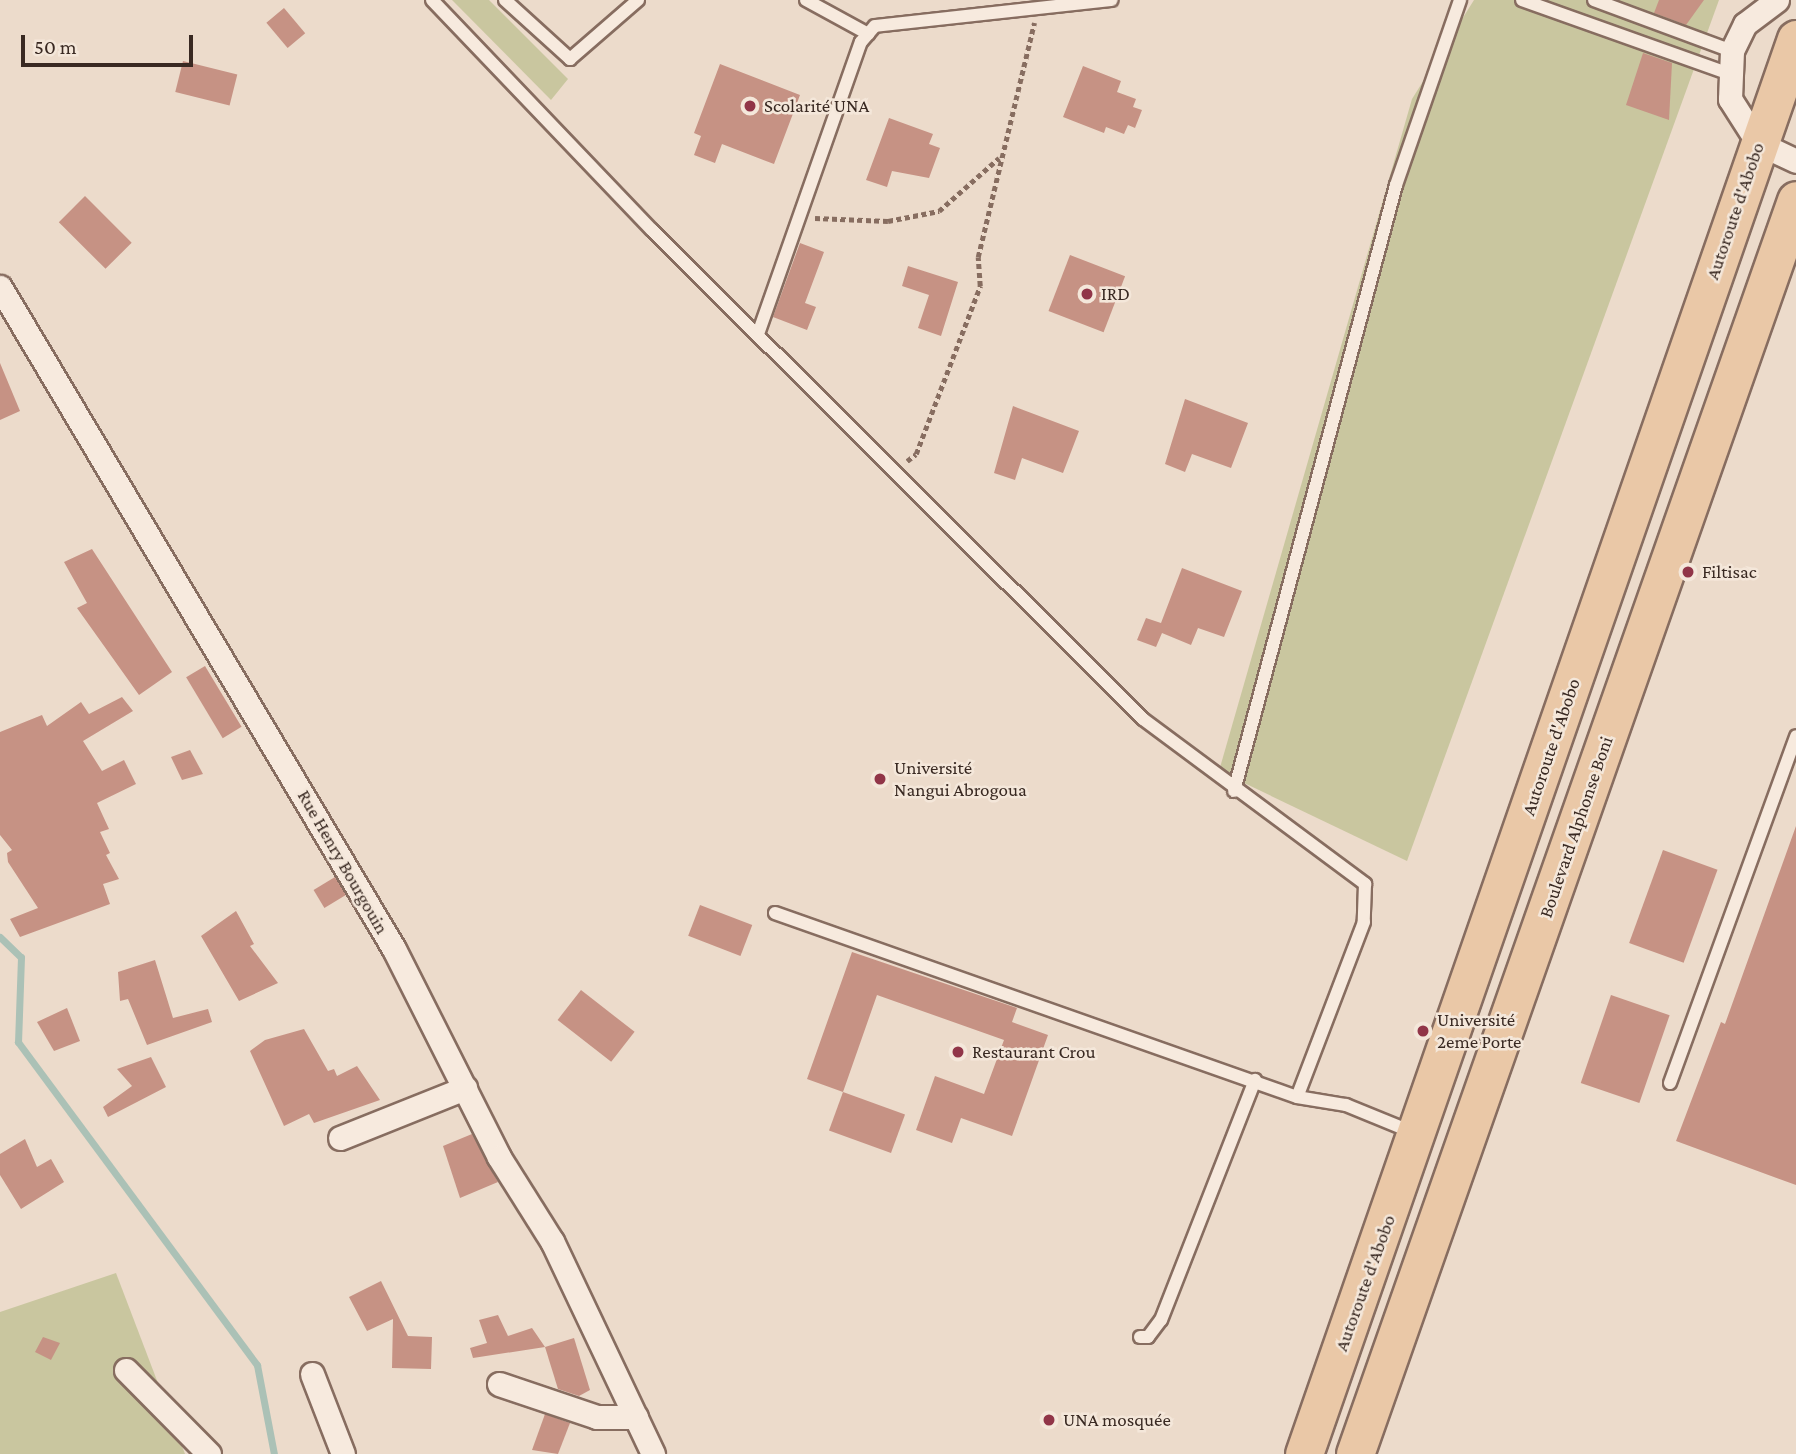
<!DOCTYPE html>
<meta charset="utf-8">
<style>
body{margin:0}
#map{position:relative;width:1796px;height:1454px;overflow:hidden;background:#ecdbcb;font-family:"Crimson Pro",serif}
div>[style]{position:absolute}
.green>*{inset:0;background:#c9c69f}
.stream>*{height:7px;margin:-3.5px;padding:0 3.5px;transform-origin:3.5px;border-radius:3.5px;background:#abc1b6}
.building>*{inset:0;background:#c69284;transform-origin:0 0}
.path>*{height:4.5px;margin-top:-2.25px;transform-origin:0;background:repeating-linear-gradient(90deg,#876d60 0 5px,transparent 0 8.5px)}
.roads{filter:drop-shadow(2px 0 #876d60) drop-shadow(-2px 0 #876d60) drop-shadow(0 2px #876d60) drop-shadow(0 -2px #876d60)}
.service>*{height:12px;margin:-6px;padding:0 6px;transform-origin:6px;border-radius:6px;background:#f7eade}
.minor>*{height:23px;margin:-11.5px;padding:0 11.5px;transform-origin:11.5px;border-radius:11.5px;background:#f7eade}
.primary>*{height:37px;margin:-18.5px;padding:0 18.5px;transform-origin:18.5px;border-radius:18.5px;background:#eac8a7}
.dots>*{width:19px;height:19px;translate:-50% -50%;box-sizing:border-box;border:4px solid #f4e7da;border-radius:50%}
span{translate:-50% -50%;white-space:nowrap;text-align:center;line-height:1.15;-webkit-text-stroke:5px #f4e7da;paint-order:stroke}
.poi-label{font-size:19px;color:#392922}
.left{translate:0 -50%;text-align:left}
.street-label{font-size:19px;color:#392922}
.scale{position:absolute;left:21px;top:35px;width:172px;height:32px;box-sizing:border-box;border:4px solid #392922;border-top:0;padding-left:9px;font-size:21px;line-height:24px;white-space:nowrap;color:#392922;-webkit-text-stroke:5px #f4e7da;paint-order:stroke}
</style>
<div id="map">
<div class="green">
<div style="clip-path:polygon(452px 0,489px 0,568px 79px,551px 100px)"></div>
<div style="clip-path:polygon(1474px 0,1719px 0,1407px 861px,1219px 771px,1412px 99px)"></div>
<div style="clip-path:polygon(116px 1273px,185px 1454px,0 1454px,0 1312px)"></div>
</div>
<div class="stream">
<div style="left:0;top:937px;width:29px;rotate:44deg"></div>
<div style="left:21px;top:957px;width:85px;rotate:92deg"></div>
<div style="left:18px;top:1042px;width:402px;rotate:53.5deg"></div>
<div style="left:257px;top:1365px;width:91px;rotate:79.2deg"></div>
</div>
<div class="building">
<div style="clip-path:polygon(1659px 0,1704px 0,1686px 25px,1654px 13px)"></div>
<div style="left:284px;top:8px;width:33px;height:23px;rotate:50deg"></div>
<div style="clip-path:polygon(1643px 53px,1672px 63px,1669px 120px,1626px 105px)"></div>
<div style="left:183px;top:61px;width:56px;height:32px;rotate:14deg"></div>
<div style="clip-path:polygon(720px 64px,800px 95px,774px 164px,722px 144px,715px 163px,694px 155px,701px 136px,694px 133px)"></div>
<div style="clip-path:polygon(1083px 66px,1121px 81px,1117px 92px,1136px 99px,1133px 107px,1142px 110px,1135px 128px,1128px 125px,1124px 134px,1106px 127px,1104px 133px,1063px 117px)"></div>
<div style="clip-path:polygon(889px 118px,933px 134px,929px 144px,940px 148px,929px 178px,892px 171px,887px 187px,866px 180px)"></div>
<div style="left:85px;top:196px;width:66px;height:37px;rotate:45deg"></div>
<div style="clip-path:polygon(800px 243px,824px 252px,805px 303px,816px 307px,807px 330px,773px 317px)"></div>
<div style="left:1070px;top:255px;width:59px;height:60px;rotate:21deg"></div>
<div style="clip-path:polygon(908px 266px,958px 282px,941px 336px,918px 328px,929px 295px,902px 286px)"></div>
<div style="clip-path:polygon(0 363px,20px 411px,0 420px)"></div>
<div style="clip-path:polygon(1185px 399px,1248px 423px,1231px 468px,1192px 454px,1185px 472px,1165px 464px)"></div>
<div style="clip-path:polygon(1013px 406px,1079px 431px,1063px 473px,1022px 458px,1015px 480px,994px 473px)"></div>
<div style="clip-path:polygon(92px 549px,172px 672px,139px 695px,77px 608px,87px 603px,64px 562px)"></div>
<div style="clip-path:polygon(1182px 568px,1242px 591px,1224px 637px,1198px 628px,1191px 645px,1162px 633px,1156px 647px,1137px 640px,1146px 618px,1161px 623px)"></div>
<div style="left:205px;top:666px;width:71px;height:22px;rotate:59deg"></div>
<div style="clip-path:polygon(122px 697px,133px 711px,83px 741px,102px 771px,124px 760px,136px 784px,97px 803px,109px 829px,100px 832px,110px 853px,106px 855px,119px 879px,103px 884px,110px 904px,20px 937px,10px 919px,38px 908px,8px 862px,7px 853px,12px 850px,0 835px,0 732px,42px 715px,47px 726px,81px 702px,89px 714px)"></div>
<div style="clip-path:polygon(190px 750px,203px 774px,182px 780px,171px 757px)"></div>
<div style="clip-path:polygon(1796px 826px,1796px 1185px,1676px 1141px,1721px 1022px,1725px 1024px)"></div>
<div style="left:1663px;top:850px;width:58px;height:99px;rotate:20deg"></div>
<div style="left:335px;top:877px;width:21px;height:25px;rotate:59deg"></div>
<div style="left:700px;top:905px;width:56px;height:33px;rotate:21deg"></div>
<div style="clip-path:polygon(236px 911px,254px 944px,250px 946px,278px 983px,239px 1001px,201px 936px)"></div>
<div style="clip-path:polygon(852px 952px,1017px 1008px,1012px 1022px,1048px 1035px,1012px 1136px,961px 1118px,952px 1143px,916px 1130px,935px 1076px,984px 1094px,1004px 1040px,877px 995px,843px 1092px,807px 1079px)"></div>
<div style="clip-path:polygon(155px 960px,173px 1018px,208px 1009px,212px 1022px,147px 1045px,128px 999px,120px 1001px,118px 972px)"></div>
<div style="left:581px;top:990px;width:68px;height:38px;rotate:38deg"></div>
<div style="left:1611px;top:995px;width:62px;height:93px;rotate:19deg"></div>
<div style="clip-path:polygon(67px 1008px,80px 1041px,54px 1051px,37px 1022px)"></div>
<div style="clip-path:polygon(304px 1029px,328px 1071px,334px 1069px,337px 1076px,357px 1066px,380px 1100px,314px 1123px,309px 1114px,284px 1126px,250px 1051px,265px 1040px)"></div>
<div style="clip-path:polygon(151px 1057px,166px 1087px,108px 1117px,103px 1107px,132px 1086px,117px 1069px)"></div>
<div style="left:843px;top:1092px;width:66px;height:41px;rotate:20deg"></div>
<div style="clip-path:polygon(472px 1134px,498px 1182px,460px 1198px,443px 1146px)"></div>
<div style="clip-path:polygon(25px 1139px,37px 1167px,51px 1159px,64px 1182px,21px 1209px,0 1175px,0 1154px)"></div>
<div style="clip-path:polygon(381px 1281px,408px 1336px,432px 1337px,431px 1369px,392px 1368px,393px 1319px,367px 1331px,349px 1297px)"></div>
<div style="clip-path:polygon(498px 1315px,508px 1336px,532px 1328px,545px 1347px,473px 1358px,470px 1348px,487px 1343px,479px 1320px)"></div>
<div style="clip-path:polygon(43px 1337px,60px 1343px,51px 1360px,35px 1352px)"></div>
<div style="clip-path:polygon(574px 1338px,590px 1390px,579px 1396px,558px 1389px,545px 1347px)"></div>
<div style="clip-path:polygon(545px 1414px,570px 1423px,558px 1454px,532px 1450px)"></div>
</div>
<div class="path">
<div style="left:815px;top:218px;width:73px;rotate:2.4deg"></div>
<div style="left:888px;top:221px;width:52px;rotate:-11.1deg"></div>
<div style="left:939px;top:211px;width:80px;rotate:-41.5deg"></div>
<div style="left:907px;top:461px;width:11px;rotate:-38deg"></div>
<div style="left:916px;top:454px;width:180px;rotate:-69.1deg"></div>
<div style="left:980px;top:286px;width:29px;rotate:-94deg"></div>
<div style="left:978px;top:257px;width:241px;rotate:-76.5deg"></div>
</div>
<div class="roads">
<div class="service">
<div style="left:432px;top:0;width:318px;rotate:46.3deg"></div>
<div style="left:652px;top:230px;width:693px;rotate:44.88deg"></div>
<div style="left:1143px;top:719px;width:277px;rotate:36.6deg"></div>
<div style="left:1365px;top:884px;width:38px;rotate:92deg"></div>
<div style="left:1364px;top:922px;width:187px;rotate:110.9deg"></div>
<div style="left:505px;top:0;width:88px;rotate:42.2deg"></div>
<div style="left:570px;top:59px;width:90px;rotate:-40.9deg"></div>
<div style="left:806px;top:0;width:71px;rotate:28.7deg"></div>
<div style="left:1522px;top:0;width:218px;rotate:19.6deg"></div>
<div style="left:1594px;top:0;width:147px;rotate:20.3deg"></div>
<div style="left:758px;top:334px;width:310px;rotate:-70.6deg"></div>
<div style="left:861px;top:42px;width:21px;rotate:-49deg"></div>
<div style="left:875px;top:26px;width:238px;rotate:-6.3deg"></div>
<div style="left:1234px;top:791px;width:627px;rotate:-75.03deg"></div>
<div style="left:1396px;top:185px;width:196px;rotate:-70.9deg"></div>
<div style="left:775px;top:913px;width:553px;rotate:19.42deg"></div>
<div style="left:1297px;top:1097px;width:50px;rotate:9.3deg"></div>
<div style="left:1346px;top:1105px;width:71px;rotate:22.2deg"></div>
<div style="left:1670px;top:1083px;width:369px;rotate:-70deg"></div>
<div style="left:1140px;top:1337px;width:8px"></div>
<div style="left:1148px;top:1337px;width:21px;rotate:-53deg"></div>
<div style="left:1161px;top:1320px;width:258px;rotate:-68.6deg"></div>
</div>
<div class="minor">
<div style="left:1777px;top:0;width:40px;rotate:143deg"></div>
<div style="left:1745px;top:24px;width:30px;rotate:116deg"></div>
<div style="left:1732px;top:51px;width:48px;rotate:92.4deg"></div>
<div style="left:1730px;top:99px;width:52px;rotate:57.5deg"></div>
<div style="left:1758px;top:143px;width:42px;rotate:25.3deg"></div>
<div style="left:0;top:287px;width:770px;rotate:59.24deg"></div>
<div style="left:394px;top:949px;width:233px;rotate:63.2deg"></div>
<div style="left:499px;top:1157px;width:99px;rotate:57.8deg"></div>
<div style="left:552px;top:1241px;width:236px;rotate:64.6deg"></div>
<div style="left:340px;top:1138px;width:135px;rotate:-21.8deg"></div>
<div style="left:126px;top:1370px;width:118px;rotate:45.3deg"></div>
<div style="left:312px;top:1374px;width:86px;rotate:68.8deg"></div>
<div style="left:499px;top:1384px;width:103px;rotate:18.6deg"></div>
<div style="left:597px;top:1417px;width:39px"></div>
</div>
<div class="primary">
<div style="left:1304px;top:1454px;width:1498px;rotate:-70.83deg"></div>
<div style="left:1355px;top:1454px;width:1329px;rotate:-70.62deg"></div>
</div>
</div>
<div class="dots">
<div style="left:750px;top:106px;background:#913548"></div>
<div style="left:1087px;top:294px;background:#913548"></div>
<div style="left:1688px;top:572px;background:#913548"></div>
<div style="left:880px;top:779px;background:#913548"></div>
<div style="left:1423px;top:1031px;background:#913548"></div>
<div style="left:958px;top:1052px;background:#913548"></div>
<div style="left:1049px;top:1420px;background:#913548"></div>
</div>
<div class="poi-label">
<span class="left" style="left:764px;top:106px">Scolarité UNA</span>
<span class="left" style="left:1101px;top:294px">IRD</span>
<span class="left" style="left:1702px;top:572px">Filtisac</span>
<span class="left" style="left:894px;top:779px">Université<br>Nangui Abrogoua</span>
<span class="left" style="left:1437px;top:1031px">Université<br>2eme Porte</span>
<span class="left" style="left:972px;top:1052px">Restaurant Crou</span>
<span class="left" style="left:1063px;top:1420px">UNA mosquée</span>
</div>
<div class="street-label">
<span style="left:1735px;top:211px;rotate:-71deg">Autoroute d'Abobo</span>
<span style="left:1551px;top:747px;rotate:-71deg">Autoroute d'Abobo</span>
<span style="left:1576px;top:827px;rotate:-71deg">Boulevard Alphonse Boni</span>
<span style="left:343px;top:862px;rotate:60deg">Rue Henry Bourgouin</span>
<span style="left:1365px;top:1283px;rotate:-70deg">Autoroute d'Abobo</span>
</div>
<div class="scale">50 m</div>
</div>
